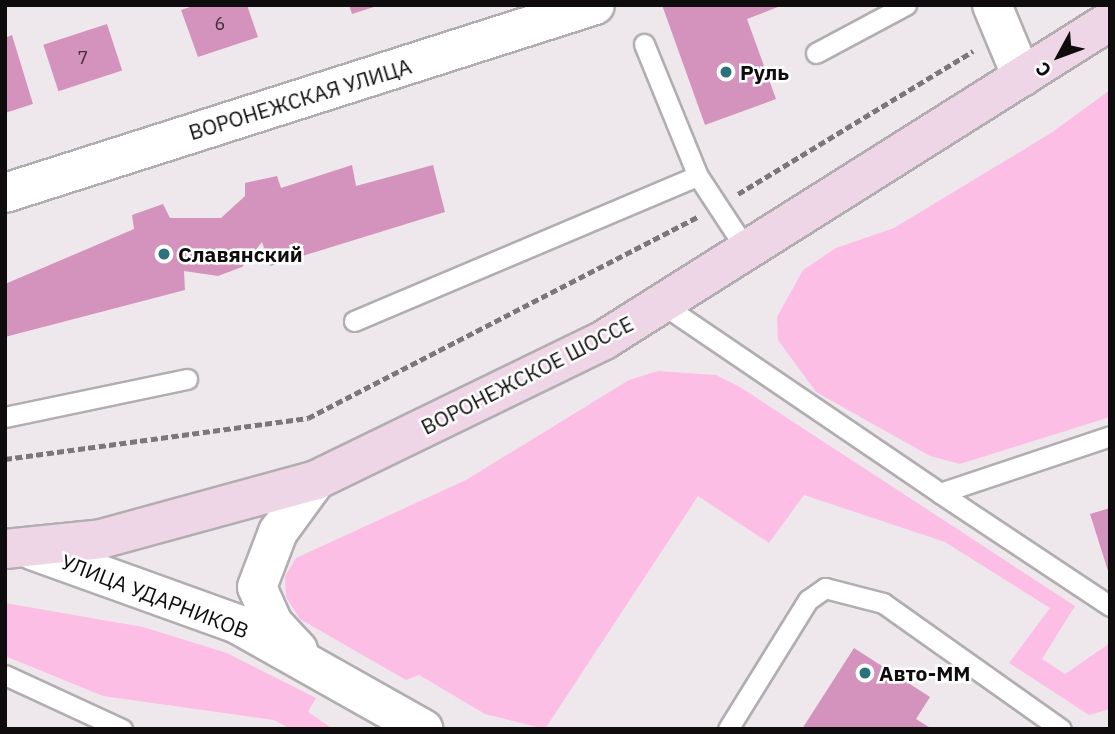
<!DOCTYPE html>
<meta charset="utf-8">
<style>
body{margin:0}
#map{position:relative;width:1115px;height:734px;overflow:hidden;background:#eee8ec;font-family:"IBM Plex Sans",sans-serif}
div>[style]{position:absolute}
.green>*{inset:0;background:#fdbee5}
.building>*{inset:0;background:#d493bd;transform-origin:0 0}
.path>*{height:4.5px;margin-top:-2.25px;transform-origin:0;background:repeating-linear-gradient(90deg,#7a7679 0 7px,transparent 0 10.5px)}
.roads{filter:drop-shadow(2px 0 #b2adb0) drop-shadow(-2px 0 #b2adb0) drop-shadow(0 2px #b2adb0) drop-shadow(0 -2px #b2adb0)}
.service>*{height:19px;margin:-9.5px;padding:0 9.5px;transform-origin:9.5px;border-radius:9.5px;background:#fff}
.minor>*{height:38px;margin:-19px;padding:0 19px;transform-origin:19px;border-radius:19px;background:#fff}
.secondary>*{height:38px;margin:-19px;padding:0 19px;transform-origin:19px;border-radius:19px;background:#efd6e7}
.dots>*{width:19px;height:19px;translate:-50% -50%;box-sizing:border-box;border:4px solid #fff;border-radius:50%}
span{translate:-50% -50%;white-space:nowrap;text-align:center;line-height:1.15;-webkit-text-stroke:5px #fff;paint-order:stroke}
.number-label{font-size:18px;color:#402e39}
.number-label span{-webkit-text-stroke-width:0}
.poi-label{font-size:21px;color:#0e0c0d;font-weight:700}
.left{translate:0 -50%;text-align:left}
.street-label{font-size:21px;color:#0e0c0d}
.frame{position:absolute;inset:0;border:7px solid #0e0c0d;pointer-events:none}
.north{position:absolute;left:1024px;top:21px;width:70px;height:70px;-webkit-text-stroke:5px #fff;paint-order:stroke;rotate:229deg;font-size:19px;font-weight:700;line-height:28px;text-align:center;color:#0e0c0d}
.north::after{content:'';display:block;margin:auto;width:24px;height:32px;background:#0e0c0d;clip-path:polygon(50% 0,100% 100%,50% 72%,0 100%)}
</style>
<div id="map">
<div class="green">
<div style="clip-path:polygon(1110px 90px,1110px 417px,960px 464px,930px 456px,816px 392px,778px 340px,777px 317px,803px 270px,836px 248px,894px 228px,1051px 133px)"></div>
<div style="clip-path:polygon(658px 371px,716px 375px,740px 387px,1075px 606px,1042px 659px,1065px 674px,1110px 643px,1110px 709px,1089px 715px,1009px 663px,1050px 608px,945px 542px,804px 495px,769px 543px,698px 496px,545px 729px,485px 714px,419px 675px,406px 680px,300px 619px,286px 597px,285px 576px,296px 558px,466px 480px,629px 380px)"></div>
<div style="clip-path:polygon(5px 603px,143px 627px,227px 653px,316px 698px,308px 712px,333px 729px,290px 729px,274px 720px,103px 696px,5px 656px)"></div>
</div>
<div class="building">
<div style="clip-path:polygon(196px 5px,247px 5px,258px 37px,198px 57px,181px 10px)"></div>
<div style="clip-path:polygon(349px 5px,377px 5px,377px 6px,352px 14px)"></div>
<div style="clip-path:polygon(662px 5px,783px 5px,747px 19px,776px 99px,705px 125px)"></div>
<div style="left:107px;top:24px;width:49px;height:67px;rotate:72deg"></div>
<div style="clip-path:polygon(12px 35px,33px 104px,5px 113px,5px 38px)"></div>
<div style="clip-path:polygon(352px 165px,356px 186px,433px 165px,445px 212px,270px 266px,262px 242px,242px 267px,218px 276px,184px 271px,185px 290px,5px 337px,5px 284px,134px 229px,132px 215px,163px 204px,170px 218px,221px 218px,245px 196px,245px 183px,277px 176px,281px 188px)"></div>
<div style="clip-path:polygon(1110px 508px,1110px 574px,1109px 574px,1090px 514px)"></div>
<div style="clip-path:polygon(854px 648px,930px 697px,916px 719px,932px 729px,802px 729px)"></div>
</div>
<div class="path">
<div style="left:738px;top:194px;width:275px;rotate:-31.3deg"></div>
<div style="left:5px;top:459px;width:306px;rotate:-7.7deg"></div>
<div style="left:308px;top:418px;width:438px;rotate:-27.3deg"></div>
</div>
<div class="roads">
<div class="service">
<div style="left:644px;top:44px;width:143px;rotate:67.8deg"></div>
<div style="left:816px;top:53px;width:102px;rotate:-28.1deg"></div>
<div style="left:662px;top:304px;width:336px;rotate:34.2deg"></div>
<div style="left:940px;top:493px;width:179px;rotate:-18.5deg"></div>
<div style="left:354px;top:321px;width:373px;rotate:-22.9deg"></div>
<div style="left:698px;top:176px;width:91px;rotate:56.7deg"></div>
<div style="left:5px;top:417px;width:186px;rotate:-11.8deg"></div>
<div style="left:940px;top:493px;width:204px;rotate:33.6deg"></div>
<div style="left:5px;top:675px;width:129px;rotate:24.8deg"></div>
<div style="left:728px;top:729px;width:152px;rotate:-58.2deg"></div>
<div style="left:808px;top:600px;width:21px;rotate:-35deg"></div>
<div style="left:825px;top:588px;width:60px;rotate:14.5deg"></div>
<div style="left:883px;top:603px;width:218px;rotate:35.3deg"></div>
</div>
<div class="minor">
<div style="left:992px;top:5px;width:78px;rotate:67.4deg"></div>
<div style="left:5px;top:193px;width:619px;rotate:-17.67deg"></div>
<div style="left:32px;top:550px;width:218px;rotate:19.8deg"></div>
<div style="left:237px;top:624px;width:214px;rotate:29.4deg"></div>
<div style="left:298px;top:650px;width:37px;rotate:-133deg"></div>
<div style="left:273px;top:623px;width:39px;rotate:-114deg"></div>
<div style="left:257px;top:587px;width:59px;rotate:-69.1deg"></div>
<div style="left:278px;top:532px;width:64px;rotate:-53.8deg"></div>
</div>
<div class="secondary">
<div style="left:5px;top:549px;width:97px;rotate:-5.9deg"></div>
<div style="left:101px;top:539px;width:223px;rotate:-15.3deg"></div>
<div style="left:316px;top:480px;width:320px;rotate:-25.9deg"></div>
<div style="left:604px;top:340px;width:598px;rotate:-32.23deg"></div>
</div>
</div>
<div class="dots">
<div style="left:726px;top:72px;background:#2a737c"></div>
<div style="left:164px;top:254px;background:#2a737c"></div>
<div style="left:865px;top:673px;background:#2a737c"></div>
</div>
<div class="number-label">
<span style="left:220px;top:24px">6</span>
<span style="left:83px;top:58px">7</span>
</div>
<div class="poi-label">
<span class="left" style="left:740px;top:72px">Руль</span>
<span class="left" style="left:178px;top:254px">Славянский</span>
<span class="left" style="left:879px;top:673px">Авто-ММ</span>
</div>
<div class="street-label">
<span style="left:300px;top:99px;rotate:-17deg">ВОРОНЕЖСКАЯ УЛИЦА</span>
<span style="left:527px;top:375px;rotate:-27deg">ВОРОНЕЖСКОЕ ШОССЕ</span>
<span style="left:155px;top:596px;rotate:21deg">УЛИЦА УДАРНИКОВ</span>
</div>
<div class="frame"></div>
<div class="north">С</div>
</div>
